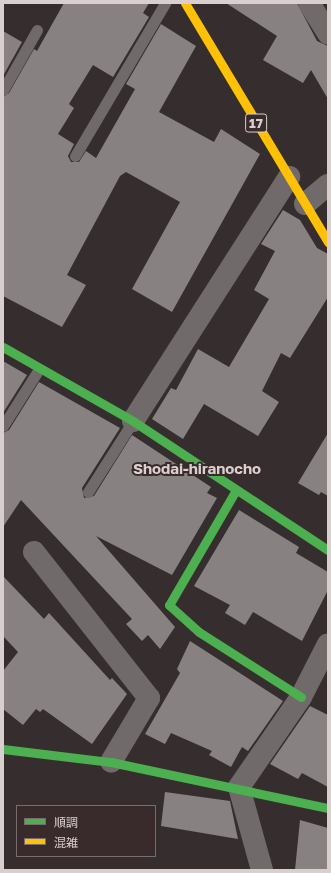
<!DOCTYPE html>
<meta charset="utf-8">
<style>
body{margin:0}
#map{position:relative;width:331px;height:873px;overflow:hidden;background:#362e2e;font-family:"Golos Text","Noto Sans JP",sans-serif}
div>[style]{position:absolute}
.building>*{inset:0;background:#888182}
.lane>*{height:11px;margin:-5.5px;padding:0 5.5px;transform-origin:5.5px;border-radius:5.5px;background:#706a6a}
.street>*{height:22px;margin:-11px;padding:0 11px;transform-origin:11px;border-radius:11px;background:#706a6a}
.fast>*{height:9px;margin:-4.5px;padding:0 4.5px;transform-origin:4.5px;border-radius:4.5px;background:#4caf50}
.slow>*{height:9px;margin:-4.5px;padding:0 4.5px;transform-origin:4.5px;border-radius:4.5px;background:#ffc107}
span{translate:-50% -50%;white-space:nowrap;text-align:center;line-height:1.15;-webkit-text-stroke:4px #392a2b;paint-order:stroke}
.shield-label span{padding:1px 3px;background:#392a2b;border:1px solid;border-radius:3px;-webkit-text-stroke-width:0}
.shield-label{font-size:13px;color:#d9cfcf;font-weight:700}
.neighbourhood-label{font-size:15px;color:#d9cfcf;font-weight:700}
.frame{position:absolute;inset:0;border:4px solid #d9cfcf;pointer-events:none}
.legend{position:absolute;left:16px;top:805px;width:140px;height:52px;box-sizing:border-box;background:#392a2b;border:1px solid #796c6d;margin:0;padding:5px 7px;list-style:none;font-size:12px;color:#d9cfcf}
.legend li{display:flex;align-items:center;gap:8px;height:20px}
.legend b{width:20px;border:1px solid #796c6d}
</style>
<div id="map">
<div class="building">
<div style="clip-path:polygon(64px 3px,149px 3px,143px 13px,149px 17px,113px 77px,93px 65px,69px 104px,74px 108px,58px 134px,74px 144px,68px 156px,71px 162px,79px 162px,86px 151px,96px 158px,135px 89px,126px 84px,161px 24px,196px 46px,159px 112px,214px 142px,221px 129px,260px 154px,172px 312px,132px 289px,180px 202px,126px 172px,120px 176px,67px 275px,86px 285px,62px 327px,3px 296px,3px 97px,9px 93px,34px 49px,37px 51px)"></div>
<div style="clip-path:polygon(226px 3px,297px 3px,317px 41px,328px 46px,328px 99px,311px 70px,303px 83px,263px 60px,277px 36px)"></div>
<div style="clip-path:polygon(3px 31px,22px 42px,3px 76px)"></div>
<div style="clip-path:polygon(283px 210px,300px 220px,317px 248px,328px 254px,328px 297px,290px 358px,281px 353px,262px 391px,279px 402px,258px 436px,204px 404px,183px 439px,152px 419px,171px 388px,176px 390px,198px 349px,229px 367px,269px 299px,254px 290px,275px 251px,261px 244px)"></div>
<div style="clip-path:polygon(3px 361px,27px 375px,3px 413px)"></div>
<div style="clip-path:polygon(39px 382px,120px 428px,82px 488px,84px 498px,94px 496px,132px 435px,211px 487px,207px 493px,217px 498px,172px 575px,96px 536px,175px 627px,160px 649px,148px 635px,142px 641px,126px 624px,132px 619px,21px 500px,3px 527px,3px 433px,9px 430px)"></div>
<div style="clip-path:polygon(328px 433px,328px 496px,321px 492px,319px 495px,298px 483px)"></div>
<div style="clip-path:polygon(239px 510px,299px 547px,296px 553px,328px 572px,328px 590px,302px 641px,253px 612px,245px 625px,225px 613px,230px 605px,194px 586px)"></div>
<div style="clip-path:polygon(3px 576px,44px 619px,49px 613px,110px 680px,112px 678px,127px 694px,92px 744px,43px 709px,40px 712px,36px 709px,23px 725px,3px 709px,3px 671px,18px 652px,3px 636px)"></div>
<div style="clip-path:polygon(190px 641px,283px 701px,248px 751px,242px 747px,231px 767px,209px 755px,212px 751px,171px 733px,165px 744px,145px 734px,180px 673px,177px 669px)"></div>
<div style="clip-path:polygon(310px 706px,328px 715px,328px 787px,302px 773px,298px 779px,270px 764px)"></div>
<div style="clip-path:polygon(165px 792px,230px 801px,238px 839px,161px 826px)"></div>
<div style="clip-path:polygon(300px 820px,328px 828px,328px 870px,295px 870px)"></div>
</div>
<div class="lane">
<div style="left:3px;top:90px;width:69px;rotate:-60.5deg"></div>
<div style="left:75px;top:156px;width:178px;rotate:-59.5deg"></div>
<div style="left:3px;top:426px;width:67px;rotate:-57.7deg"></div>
<div style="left:88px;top:492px;width:84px;rotate:-57.6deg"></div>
</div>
<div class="street">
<div style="left:309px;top:3px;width:36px;rotate:58deg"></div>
<div style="left:305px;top:204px;width:30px;rotate:-40deg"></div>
<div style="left:133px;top:421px;width:290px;rotate:-57.4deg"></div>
<div style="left:34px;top:552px;width:186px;rotate:51.8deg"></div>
<div style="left:149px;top:698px;width:74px;rotate:120.7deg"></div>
<div style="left:262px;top:870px;width:86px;rotate:-105.5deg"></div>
<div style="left:239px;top:787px;width:109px;rotate:-55.4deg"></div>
<div style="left:301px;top:697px;width:59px;rotate:-63deg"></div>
</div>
<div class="fast">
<div style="left:3px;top:347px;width:150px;rotate:29.6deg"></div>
<div style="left:133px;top:421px;width:234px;rotate:33.5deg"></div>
<div style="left:236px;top:490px;width:133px;rotate:120.2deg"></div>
<div style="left:169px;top:605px;width:40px;rotate:42deg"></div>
<div style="left:199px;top:632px;width:121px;rotate:32.5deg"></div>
<div style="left:3px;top:749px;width:109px;rotate:6.9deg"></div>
<div style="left:111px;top:762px;width:222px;rotate:12deg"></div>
</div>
<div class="slow">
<div style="left:185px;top:3px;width:279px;rotate:59.1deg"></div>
</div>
<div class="shield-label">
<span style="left:256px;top:123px">17</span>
</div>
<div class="neighbourhood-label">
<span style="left:197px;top:469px">Shodai-hiranocho</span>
</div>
<div class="frame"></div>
<ul class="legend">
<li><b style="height:5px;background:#4caf50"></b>順調</li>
<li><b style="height:5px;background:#ffc107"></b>混雑</li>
</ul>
</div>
